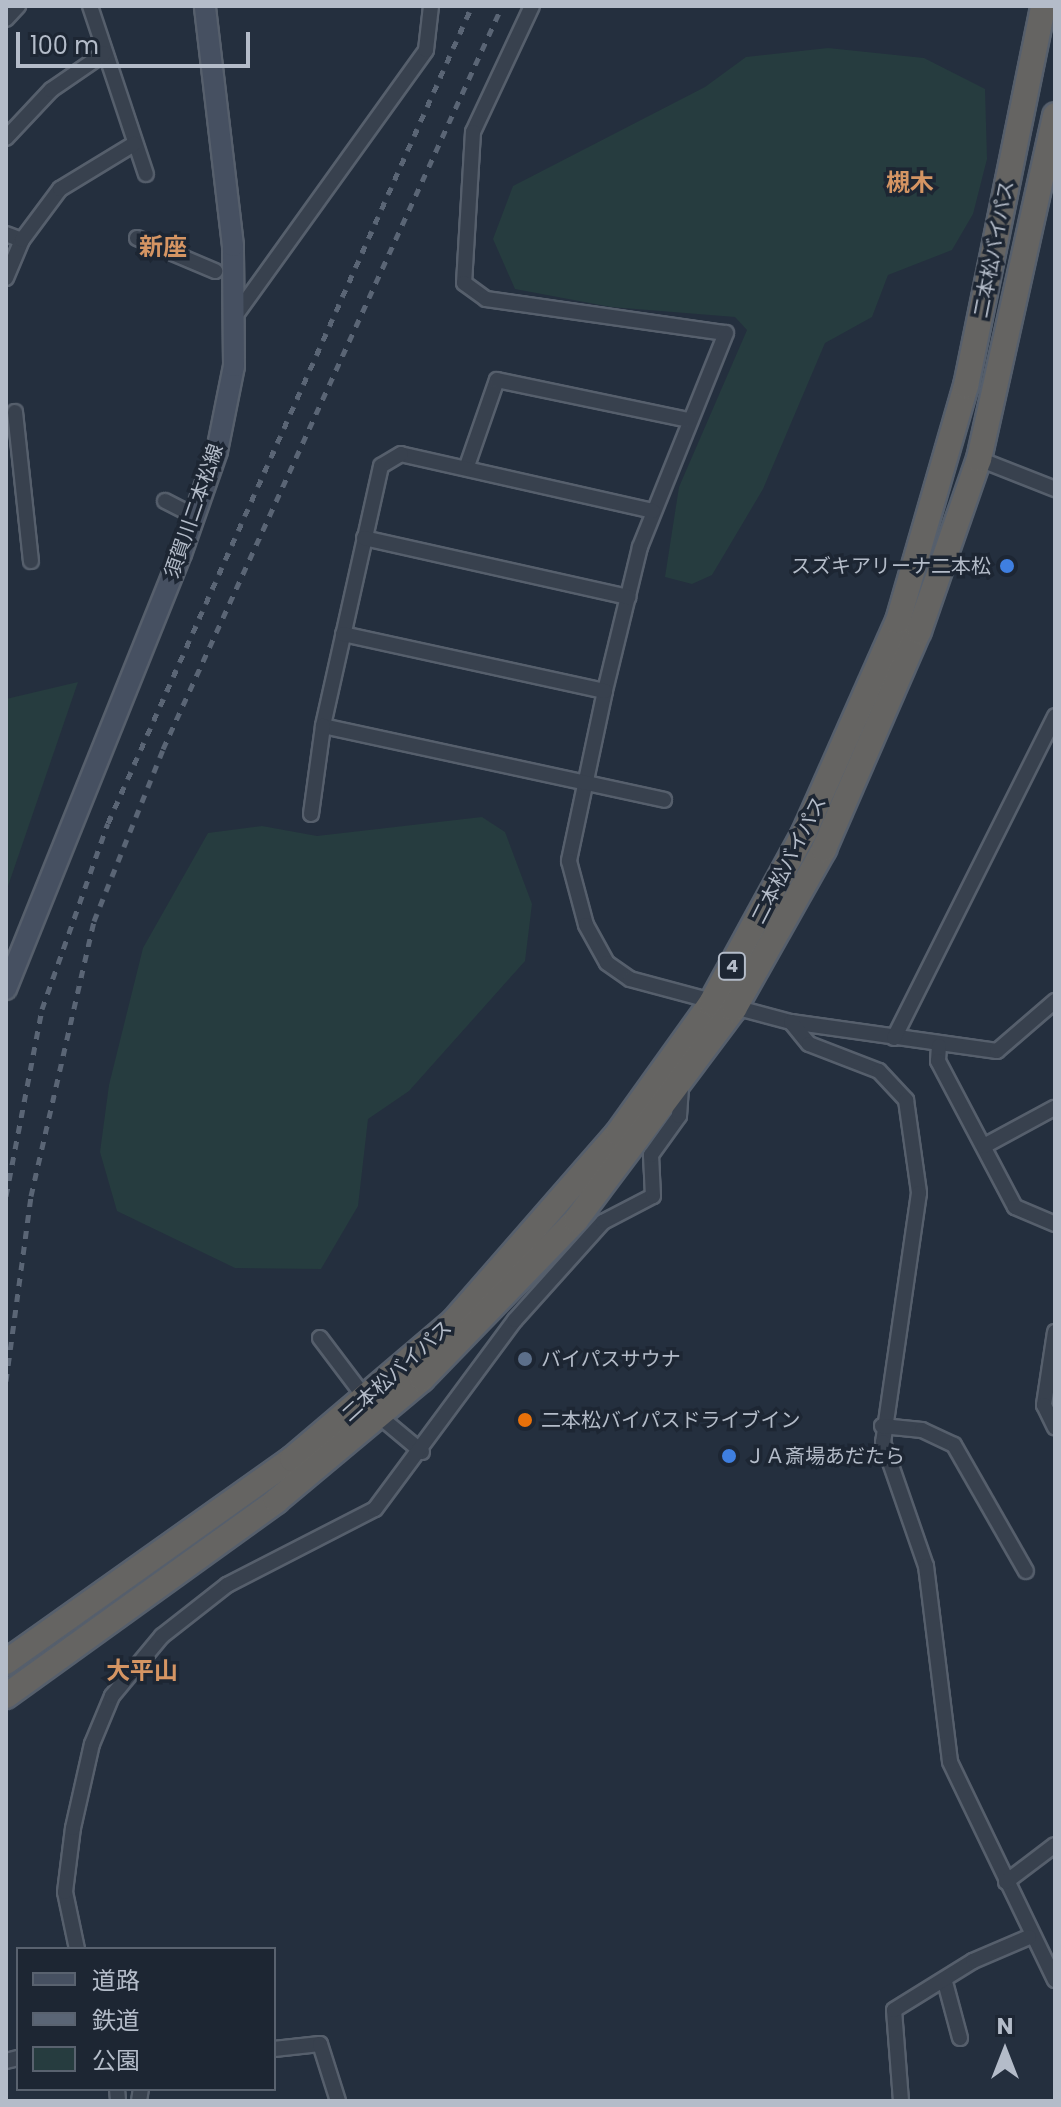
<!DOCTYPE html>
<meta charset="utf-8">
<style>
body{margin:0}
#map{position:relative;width:1061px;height:2107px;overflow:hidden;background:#242f3e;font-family:Poppins,"Noto Sans JP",sans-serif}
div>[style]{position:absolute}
.green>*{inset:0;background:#263c3f}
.roads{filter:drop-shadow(2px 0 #565f6c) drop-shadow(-2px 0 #565f6c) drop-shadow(0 2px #565f6c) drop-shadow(0 -2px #565f6c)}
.minor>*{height:14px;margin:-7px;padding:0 7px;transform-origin:7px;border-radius:7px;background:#38414e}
.secondary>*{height:20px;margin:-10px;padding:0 10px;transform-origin:10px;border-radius:10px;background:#465061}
.trunk>*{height:24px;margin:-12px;padding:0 12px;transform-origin:12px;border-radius:12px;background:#656462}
.rail>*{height:5px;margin-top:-2.5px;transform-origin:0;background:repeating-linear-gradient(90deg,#5a6575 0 8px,transparent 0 16px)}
.dots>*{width:22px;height:22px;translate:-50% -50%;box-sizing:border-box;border:4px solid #1d2633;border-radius:50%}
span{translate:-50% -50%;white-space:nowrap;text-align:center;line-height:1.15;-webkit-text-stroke:7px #1d2633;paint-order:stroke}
.shield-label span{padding:2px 6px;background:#1d2633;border:2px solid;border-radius:6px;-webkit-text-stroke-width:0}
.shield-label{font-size:18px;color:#b4bcc9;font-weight:700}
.street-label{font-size:20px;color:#b4bcc9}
.poi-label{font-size:20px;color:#b4bcc9}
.right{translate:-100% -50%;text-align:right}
.left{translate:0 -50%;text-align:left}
.quarter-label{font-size:24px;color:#d59563;font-weight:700}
.frame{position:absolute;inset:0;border:8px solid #b4bcc9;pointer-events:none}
.legend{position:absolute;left:16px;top:1947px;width:260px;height:144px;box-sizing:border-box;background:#1d2633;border:2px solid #59626f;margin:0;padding:10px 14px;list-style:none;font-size:24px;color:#b4bcc9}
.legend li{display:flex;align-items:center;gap:16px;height:40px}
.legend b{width:40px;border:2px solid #59626f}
.north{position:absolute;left:965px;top:2011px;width:80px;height:80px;-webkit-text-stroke:6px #1d2633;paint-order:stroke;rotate:0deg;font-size:22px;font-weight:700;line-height:32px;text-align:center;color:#b4bcc9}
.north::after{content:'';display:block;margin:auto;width:28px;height:36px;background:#b4bcc9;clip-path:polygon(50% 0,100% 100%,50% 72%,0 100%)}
.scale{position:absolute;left:16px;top:32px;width:234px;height:36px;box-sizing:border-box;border:4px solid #b4bcc9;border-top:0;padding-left:10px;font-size:24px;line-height:28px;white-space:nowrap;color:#b4bcc9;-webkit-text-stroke:6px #1d2633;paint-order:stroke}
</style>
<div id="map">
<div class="green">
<div style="clip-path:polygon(828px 48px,924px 58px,985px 89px,987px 159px,973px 214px,952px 250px,888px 275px,872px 317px,825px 343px,763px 489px,712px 575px,692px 584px,665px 577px,679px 487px,747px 330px,735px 317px,611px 307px,515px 289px,493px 239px,513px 186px,705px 87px,746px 57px)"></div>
<div style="clip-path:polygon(78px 682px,6px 892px,6px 699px)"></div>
<div style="clip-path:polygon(482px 817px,505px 832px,532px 904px,525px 961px,409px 1091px,368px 1119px,358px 1206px,321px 1269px,235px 1268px,117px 1211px,100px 1152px,109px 1085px,143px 948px,208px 833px,262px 826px,317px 836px)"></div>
</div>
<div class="roads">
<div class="minor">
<div style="left:90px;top:6px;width:177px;rotate:71.6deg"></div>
<div style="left:532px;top:6px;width:139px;rotate:115.1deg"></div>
<div style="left:473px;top:132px;width:151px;rotate:93.4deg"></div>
<div style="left:464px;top:283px;width:27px;rotate:36deg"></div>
<div style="left:486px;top:299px;width:242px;rotate:8.1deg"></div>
<div style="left:726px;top:333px;width:231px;rotate:111.9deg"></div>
<div style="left:640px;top:547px;width:148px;rotate:103.7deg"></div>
<div style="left:605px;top:691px;width:174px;rotate:102deg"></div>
<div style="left:569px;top:861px;width:66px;rotate:75.1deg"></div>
<div style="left:586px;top:925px;width:43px;rotate:61.1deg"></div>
<div style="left:607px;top:963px;width:28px;rotate:35deg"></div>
<div style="left:630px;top:979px;width:167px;rotate:15deg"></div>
<div style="left:791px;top:1022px;width:208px;rotate:8deg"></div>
<div style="left:997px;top:1051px;width:77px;rotate:-40.8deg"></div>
<div style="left:6px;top:19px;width:18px;rotate:-47deg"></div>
<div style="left:6px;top:138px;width:66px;rotate:-46.8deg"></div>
<div style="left:51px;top:90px;width:65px;rotate:-34.4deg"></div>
<div style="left:6px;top:234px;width:17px;rotate:21deg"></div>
<div style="left:137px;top:238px;width:85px;rotate:22.9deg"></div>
<div style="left:6px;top:278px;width:41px;rotate:-67.2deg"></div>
<div style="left:22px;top:240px;width:64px;rotate:-53.3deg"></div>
<div style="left:60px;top:189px;width:87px;rotate:-31.3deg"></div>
<div style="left:238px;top:312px;width:322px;rotate:-54.3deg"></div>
<div style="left:426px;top:50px;width:44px;rotate:-83.5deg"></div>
<div style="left:15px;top:412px;width:150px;rotate:83.9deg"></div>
<div style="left:979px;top:459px;width:82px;rotate:21.5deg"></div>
<div style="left:467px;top:466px;width:91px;rotate:-70.8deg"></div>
<div style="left:497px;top:380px;width:196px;rotate:11.8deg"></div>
<div style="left:165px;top:501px;width:34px;rotate:27deg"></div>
<div style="left:653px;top:511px;width:258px;rotate:-167.3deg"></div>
<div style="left:401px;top:454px;width:23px;rotate:149deg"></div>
<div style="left:381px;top:466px;width:266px;rotate:102.6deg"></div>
<div style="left:323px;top:726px;width:349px;rotate:12.2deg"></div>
<div style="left:364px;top:538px;width:271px;rotate:12.6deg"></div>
<div style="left:343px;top:634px;width:268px;rotate:12.3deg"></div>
<div style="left:311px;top:814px;width:89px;rotate:-82.2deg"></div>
<div style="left:791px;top:1022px;width:28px;rotate:51deg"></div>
<div style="left:809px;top:1044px;width:75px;rotate:21.1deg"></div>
<div style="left:879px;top:1071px;width:40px;rotate:47deg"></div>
<div style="left:906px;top:1100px;width:94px;rotate:82deg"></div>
<div style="left:919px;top:1193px;width:252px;rotate:98.2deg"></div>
<div style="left:883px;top:1442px;width:131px;rotate:70.9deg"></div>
<div style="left:926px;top:1566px;width:197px;rotate:83deg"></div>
<div style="left:950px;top:1762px;width:242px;rotate:64.3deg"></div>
<div style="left:894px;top:1038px;width:360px;rotate:-63.4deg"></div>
<div style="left:939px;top:1046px;width:15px;rotate:94deg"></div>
<div style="left:938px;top:1061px;width:165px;rotate:62.2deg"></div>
<div style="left:1015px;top:1207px;width:43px;rotate:23deg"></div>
<div style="left:984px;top:1146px;width:80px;rotate:-28.5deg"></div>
<div style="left:1055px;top:1332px;width:74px;rotate:98.6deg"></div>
<div style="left:1044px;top:1405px;width:25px;rotate:64deg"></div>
<div style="left:320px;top:1338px;width:98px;rotate:52.9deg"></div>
<div style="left:379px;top:1416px;width:56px;rotate:39.9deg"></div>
<div style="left:882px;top:1426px;width:40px;rotate:5.7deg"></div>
<div style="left:922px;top:1430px;width:35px;rotate:25deg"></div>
<div style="left:954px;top:1445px;width:145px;rotate:60.3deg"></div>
<div style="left:1006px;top:1882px;width:61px;rotate:-37.1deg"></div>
<div style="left:77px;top:1949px;width:58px;rotate:-101.9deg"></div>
<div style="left:65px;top:1892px;width:64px;rotate:-82.9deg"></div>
<div style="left:73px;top:1828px;width:86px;rotate:-77.3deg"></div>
<div style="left:92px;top:1744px;width:52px;rotate:-67.4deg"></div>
<div style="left:112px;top:1696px;width:78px;rotate:-50.2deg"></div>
<div style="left:162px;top:1636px;width:83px;rotate:-38.1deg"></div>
<div style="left:227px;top:1585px;width:166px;rotate:-27.2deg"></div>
<div style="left:375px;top:1509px;width:235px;rotate:-53.5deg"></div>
<div style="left:515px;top:1320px;width:132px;rotate:-48.1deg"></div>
<div style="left:603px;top:1222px;width:56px;rotate:-27.5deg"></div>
<div style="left:653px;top:1196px;width:41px;rotate:-92.8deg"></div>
<div style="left:651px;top:1155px;width:48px;rotate:-54.3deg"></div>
<div style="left:679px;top:1116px;width:32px;rotate:-86deg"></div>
<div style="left:945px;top:1982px;width:58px;rotate:75deg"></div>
<div style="left:274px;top:2049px;width:46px;rotate:-6.2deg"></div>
<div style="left:320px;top:2044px;width:60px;rotate:72.5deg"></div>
<div style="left:6px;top:2061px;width:12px;rotate:-14deg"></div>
<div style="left:117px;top:2089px;width:12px;rotate:85deg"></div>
<div style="left:139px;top:2101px;width:12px;rotate:-81deg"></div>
<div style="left:901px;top:2101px;width:91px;rotate:-94.4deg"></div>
<div style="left:894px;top:2010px;width:93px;rotate:-31.8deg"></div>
<div style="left:973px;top:1961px;width:61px;rotate:-23.2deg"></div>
</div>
<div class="secondary">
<div style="left:6px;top:989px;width:469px;rotate:-68.1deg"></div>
<div style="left:181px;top:554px;width:109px;rotate:-70.7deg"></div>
<div style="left:217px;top:451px;width:87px;rotate:-78.7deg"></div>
<div style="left:234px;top:366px;width:120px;rotate:-90.5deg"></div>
<div style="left:233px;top:246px;width:242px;rotate:-96.7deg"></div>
</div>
<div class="trunk">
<div style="left:6px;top:1662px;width:351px;rotate:-35.4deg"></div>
<div style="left:292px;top:1459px;width:213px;rotate:-40.4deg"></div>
<div style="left:454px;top:1321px;width:249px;rotate:-48.9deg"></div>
<div style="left:618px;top:1133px;width:160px;rotate:-54.4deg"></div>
<div style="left:711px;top:1003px;width:194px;rotate:-61.3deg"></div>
<div style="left:804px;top:833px;width:232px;rotate:-66.1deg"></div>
<div style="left:898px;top:621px;width:245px;rotate:-73.9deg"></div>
<div style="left:966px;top:386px;width:388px;rotate:-78.5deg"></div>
<div style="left:6px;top:1696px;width:333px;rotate:-35.8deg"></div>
<div style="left:276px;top:1501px;width:190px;rotate:-39.9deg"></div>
<div style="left:422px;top:1379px;width:221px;rotate:-45.9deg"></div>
<div style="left:576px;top:1220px;width:264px;rotate:-53.2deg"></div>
<div style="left:734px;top:1009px;width:184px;rotate:-60.6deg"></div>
<div style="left:824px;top:849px;width:238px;rotate:-66.5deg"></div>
<div style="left:919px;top:631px;width:182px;rotate:-70.8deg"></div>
<div style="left:979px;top:459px;width:352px;rotate:-77.5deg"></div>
</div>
</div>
<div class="rail">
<div style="left:6px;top:1196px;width:190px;rotate:-79.1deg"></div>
<div style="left:42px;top:1009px;width:197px;rotate:-70.5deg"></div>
<div style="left:108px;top:823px;width:894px;rotate:-65.99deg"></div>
<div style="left:6px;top:1381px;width:187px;rotate:-82.3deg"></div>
<div style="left:31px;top:1196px;width:282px;rotate:-77.1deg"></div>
<div style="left:94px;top:921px;width:185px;rotate:-68.1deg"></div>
<div style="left:163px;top:749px;width:817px;rotate:-65.47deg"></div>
</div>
<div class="dots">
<div style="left:1007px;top:566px;background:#3f7fe0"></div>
<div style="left:525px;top:1359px;background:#5c6f8a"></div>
<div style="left:525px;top:1420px;background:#e8710a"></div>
<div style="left:729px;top:1456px;background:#3f7fe0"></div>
</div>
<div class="shield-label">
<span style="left:732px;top:966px">4</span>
</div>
<div class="street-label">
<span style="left:994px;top:249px;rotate:-79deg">二本松バイパス</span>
<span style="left:194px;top:511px;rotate:-71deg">須賀川二本松線</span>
<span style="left:789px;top:860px;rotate:-63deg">二本松バイパス</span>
<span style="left:397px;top:1371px;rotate:-42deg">二本松バイパス</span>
</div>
<div class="poi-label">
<span class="right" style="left:991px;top:566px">スズキアリーナ二本松</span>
<span class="left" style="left:541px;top:1359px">バイパスサウナ</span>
<span class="left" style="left:541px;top:1420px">二本松バイパスドライブイン</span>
<span class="left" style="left:745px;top:1456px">ＪＡ斎場あだたら</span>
</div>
<div class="quarter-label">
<span style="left:910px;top:183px">槻木</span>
<span style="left:163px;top:247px">新座</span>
<span style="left:142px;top:1671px">大平山</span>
</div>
<div class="frame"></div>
<ul class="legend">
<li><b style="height:10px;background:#465061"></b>道路</li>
<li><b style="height:10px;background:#5a6575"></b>鉄道</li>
<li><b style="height:22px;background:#263c3f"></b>公園</li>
</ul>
<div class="north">N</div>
<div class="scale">100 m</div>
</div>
